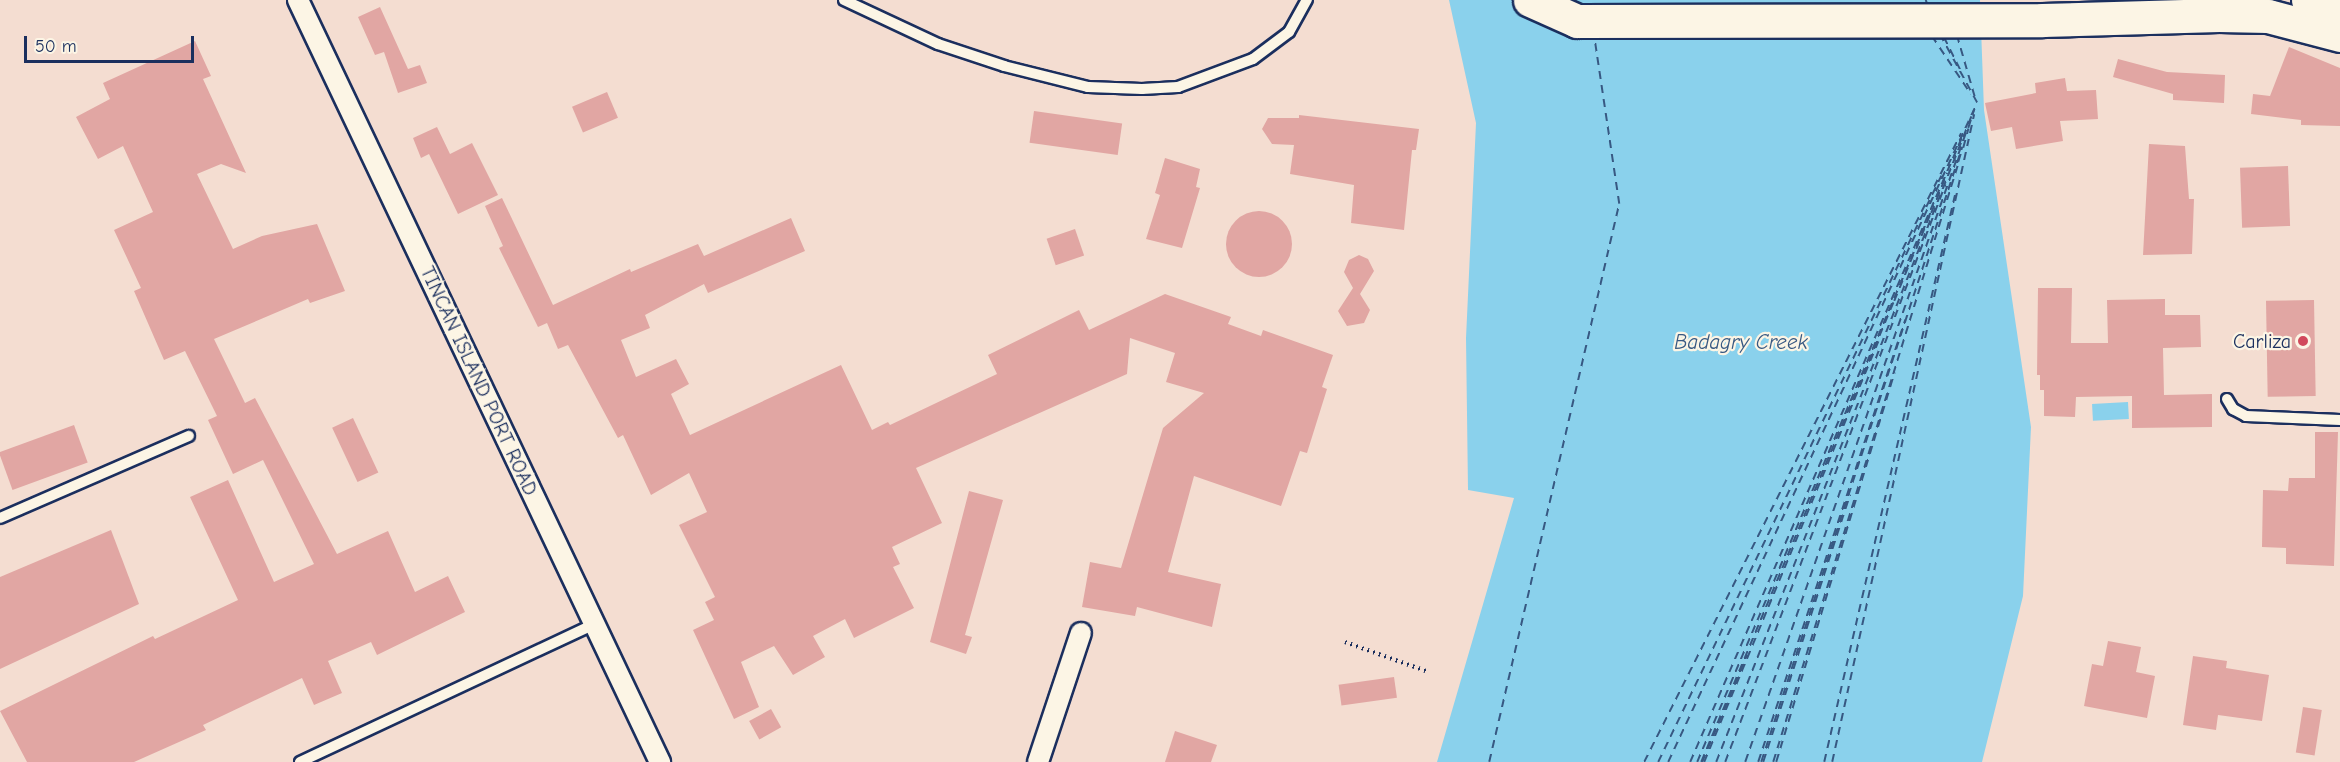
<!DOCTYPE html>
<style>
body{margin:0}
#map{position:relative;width:2340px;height:762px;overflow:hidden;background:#f4ddd1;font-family:"Comic Neue",sans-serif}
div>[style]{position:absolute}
.water>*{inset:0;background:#8ad1ec;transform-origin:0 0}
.ferry>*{height:1.5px;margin-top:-0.75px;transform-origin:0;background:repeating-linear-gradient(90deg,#375882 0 8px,transparent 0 14px)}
.building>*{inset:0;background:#e1a6a3;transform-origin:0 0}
.round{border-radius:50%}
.path>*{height:4px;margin-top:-2px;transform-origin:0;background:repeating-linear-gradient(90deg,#1b2f5e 0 1.5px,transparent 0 6px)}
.roads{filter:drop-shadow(2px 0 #1b2f5e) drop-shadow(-2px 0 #1b2f5e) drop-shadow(0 2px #1b2f5e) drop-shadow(0 -2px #1b2f5e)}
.service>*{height:10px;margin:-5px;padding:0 5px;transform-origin:5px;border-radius:5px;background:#fcf5e5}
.minor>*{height:20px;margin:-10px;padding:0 10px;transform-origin:10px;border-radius:10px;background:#fcf5e5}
.motorway>*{height:33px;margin:-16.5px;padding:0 16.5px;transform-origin:16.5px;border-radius:16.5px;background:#fcf5e5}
.dots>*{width:16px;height:16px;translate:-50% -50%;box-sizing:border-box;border:3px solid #fcf5e5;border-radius:50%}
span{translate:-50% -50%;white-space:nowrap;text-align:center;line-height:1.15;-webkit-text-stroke:4.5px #fcf5e5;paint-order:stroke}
.poi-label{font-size:20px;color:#1b2f5e}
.right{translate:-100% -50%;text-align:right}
.street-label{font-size:20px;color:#1b2f5e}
.water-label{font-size:21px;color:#375882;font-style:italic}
.scale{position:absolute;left:24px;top:36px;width:170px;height:27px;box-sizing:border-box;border:3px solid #1b2f5e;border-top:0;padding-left:8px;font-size:18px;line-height:21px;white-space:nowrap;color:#1b2f5e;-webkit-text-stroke:4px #fcf5e5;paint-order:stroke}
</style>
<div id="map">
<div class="water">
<div style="clip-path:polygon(1449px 0,1980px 0,1984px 110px,2031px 427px,2023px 596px,1982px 762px,1437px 762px,1514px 498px,1468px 490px,1466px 338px,1476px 123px)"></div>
<div style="left:2128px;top:402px;width:17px;height:36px;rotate:87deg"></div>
</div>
<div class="ferry">
<div style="left:1926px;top:0;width:6px;rotate:72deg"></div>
<div style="left:1957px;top:35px;width:65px;rotate:73.8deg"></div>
<div style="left:1932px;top:36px;width:70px;rotate:56.1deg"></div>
<div style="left:1944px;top:37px;width:42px;rotate:63.4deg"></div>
<div style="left:1968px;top:128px;width:19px;rotate:-72deg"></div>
<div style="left:1963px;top:148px;width:20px;rotate:-75deg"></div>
<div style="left:1958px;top:162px;width:10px;rotate:-73deg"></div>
<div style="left:1931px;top:213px;width:43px;rotate:-68.2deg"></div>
<div style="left:1916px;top:249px;width:38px;rotate:-68deg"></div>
<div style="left:1894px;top:301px;width:55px;rotate:-67.6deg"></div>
<div style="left:1489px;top:762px;width:573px;rotate:-76.89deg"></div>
<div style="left:1619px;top:204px;width:170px;rotate:-98.5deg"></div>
<div style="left:1644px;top:762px;width:704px;rotate:-63.25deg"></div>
<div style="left:1658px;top:762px;width:651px;rotate:-64.22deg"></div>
<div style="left:1668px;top:762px;width:728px;rotate:-64.88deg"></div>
<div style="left:1977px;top:103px;width:77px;rotate:-118.6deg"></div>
<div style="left:1690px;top:762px;width:682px;rotate:-66.48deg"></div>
<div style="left:1697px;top:762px;width:599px;rotate:-66.99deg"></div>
<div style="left:1701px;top:762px;width:498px;rotate:-67.3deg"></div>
<div style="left:1702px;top:762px;width:116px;rotate:-67.2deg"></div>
<div style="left:1704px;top:762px;width:455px;rotate:-67.5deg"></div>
<div style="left:1716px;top:762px;width:694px;rotate:-68.43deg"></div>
<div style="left:1725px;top:762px;width:618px;rotate:-69.13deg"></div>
<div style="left:1745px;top:762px;width:671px;rotate:-70.67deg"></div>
<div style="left:1758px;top:762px;width:466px;rotate:-71.6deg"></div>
<div style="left:1761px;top:762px;width:647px;rotate:-71.9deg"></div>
<div style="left:1763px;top:762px;width:281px;rotate:-72deg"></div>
<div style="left:1773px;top:762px;width:626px;rotate:-72.81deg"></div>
<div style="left:1776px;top:762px;width:407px;rotate:-73.1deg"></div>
<div style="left:1824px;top:762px;width:583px;rotate:-77.01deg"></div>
<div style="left:1832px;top:762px;width:663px;rotate:-77.64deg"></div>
</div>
<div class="building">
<div style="clip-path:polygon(380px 7px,408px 69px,420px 65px,427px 83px,398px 93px,384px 52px,375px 55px,358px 17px)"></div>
<div style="clip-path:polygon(195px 41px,211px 76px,203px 79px,246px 173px,221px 164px,197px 174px,233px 249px,262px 236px,317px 224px,345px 291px,310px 303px,308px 299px,214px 339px,245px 403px,255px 398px,337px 554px,388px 531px,415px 592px,448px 576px,465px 612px,377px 655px,371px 642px,328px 661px,342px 693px,314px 705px,302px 678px,203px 725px,206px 730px,134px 762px,27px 762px,0 711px,153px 636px,155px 639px,238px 600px,190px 497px,228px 480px,274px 582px,314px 564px,263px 460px,233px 474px,208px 420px,217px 416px,185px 351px,164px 360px,134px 291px,141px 288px,114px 230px,153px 212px,123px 146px,98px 159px,76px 117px,110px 99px,103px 83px)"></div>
<div style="clip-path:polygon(2289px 47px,2340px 68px,2340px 126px,2301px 125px,2301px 120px,2251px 114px,2253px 94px,2270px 96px)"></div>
<div style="clip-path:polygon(2118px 59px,2167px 72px,2225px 75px,2224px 103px,2173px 100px,2173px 94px,2113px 77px)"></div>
<div style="clip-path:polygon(2065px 78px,2067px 91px,2096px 90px,2098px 119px,2060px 121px,2063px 141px,2016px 149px,2012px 127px,1991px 131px,1985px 103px,2036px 93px,2035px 83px)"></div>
<div style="left:607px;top:92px;width:28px;height:38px;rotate:67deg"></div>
<div style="left:1034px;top:111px;width:89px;height:32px;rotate:8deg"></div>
<div style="clip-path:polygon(1299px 115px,1419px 129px,1416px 150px,1412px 150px,1404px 230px,1351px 223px,1354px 185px,1290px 174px,1294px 145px,1272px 144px,1262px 129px,1268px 118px,1299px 118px)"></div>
<div style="clip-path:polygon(437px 127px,450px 154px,472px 143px,498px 195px,458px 214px,429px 154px,421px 158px,413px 138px)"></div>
<div style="clip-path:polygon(2149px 144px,2185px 146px,2189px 199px,2194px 199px,2192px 254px,2143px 255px)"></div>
<div style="clip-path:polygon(1165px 158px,1200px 169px,1196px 187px,1200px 188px,1182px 248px,1146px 239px,1160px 195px,1155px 193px)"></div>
<div style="left:2288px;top:166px;width:60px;height:48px;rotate:88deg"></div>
<div style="clip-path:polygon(502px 198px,553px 305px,630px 269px,631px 272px,698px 244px,704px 256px,791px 218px,805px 251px,708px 293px,704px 284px,645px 315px,650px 328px,621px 340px,636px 377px,676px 359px,689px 384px,671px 394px,690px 435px,841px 365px,872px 430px,888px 422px,890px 425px,997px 374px,988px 355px,1079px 310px,1089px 330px,1165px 294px,1231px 317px,1228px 324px,1261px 336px,1263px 330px,1333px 355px,1322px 387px,1327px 389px,1307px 453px,1300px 451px,1281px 506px,1194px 476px,1168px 572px,1221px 584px,1212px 627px,1137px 607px,1135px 616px,1082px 607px,1090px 562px,1121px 568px,1163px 428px,1204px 393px,1166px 382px,1175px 353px,1130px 338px,1127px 374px,916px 468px,942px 523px,892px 547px,900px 564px,893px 567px,914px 608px,854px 638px,845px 619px,813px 636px,825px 657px,793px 675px,774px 646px,741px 662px,759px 707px,734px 719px,693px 630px,714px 620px,705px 602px,715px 597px,679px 525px,707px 512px,689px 473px,651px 495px,623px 435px,618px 438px,568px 345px,558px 349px,547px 323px,538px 327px,499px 248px,503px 246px,485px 206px)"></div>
<div class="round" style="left:1226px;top:211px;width:66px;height:66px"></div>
<div style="left:1075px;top:229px;width:28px;height:30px;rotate:71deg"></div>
<div style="clip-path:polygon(1359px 255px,1368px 259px,1374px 271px,1360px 294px,1370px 310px,1364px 323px,1347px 326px,1338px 311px,1353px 288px,1344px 272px,1349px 260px)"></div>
<div style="clip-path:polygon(2038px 288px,2072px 288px,2071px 343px,2108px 343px,2107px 300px,2165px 299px,2165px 315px,2200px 315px,2201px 347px,2163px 348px,2164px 395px,2212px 394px,2212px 427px,2132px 428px,2132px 396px,2076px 397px,2075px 417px,2044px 416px,2044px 390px,2040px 390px,2040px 375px,2037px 375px)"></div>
<div style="left:2314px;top:300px;width:96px;height:48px;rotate:89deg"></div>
<div style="left:353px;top:418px;width:60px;height:23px;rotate:65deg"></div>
<div style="left:74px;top:425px;width:40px;height:80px;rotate:70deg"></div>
<div style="clip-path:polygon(2315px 432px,2338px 432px,2334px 566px,2286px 564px,2286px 548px,2262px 547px,2263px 490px,2288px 491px,2289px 478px,2315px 478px)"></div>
<div style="clip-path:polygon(969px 491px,1003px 500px,965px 635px,972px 637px,966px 654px,930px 642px)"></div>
<div style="clip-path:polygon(111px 530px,139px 604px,0 669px,0 577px)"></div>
<div style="clip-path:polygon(2108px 641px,2141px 647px,2136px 672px,2155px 676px,2147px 718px,2084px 706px,2092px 664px,2103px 666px)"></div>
<div style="clip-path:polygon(2193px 656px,2227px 661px,2226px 668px,2269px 675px,2262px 721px,2218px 715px,2216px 730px,2183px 725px)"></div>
<div style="left:1394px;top:677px;width:21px;height:56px;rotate:82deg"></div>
<div style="left:2303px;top:707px;width:19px;height:46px;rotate:9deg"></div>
<div style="left:771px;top:709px;width:21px;height:25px;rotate:61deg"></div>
<div style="clip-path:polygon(1175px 731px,1217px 745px,1211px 762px,1165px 762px)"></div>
</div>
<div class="path">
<div style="left:1345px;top:642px;width:89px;rotate:19.7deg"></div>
</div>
<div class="roads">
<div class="service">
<div style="left:844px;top:0;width:104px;rotate:25.1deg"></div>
<div style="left:938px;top:44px;width:70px;rotate:18.4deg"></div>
<div style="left:1004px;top:66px;width:87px;rotate:14deg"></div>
<div style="left:1088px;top:87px;width:54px;rotate:2.1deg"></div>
<div style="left:1142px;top:89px;width:36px;rotate:-3deg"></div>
<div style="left:1178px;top:87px;width:80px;rotate:-20.5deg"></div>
<div style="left:1253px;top:59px;width:45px;rotate:-36.9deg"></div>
<div style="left:1289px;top:32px;width:37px;rotate:-61deg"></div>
<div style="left:2227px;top:399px;width:12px;rotate:59deg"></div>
<div style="left:2233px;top:409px;width:15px;rotate:28deg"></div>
<div style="left:2246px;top:416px;width:94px;rotate:2.4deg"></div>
<div style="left:0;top:518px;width:206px;rotate:-23.5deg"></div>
<div style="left:300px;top:762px;width:325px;rotate:-25.1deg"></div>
</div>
<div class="minor">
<div style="left:298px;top:0;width:844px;rotate:64.59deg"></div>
<div style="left:1038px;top:762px;width:136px;rotate:-71.6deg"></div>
</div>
<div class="motorway">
<div style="left:1530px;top:0;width:51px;rotate:24.1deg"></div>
<div style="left:1577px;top:21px;width:465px;rotate:-0.1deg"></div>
<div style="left:2042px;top:20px;width:177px;rotate:-1.6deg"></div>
<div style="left:2219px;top:15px;width:49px;rotate:1.2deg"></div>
<div style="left:2268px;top:16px;width:74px;rotate:14.8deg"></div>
<div style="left:2308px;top:0;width:33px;rotate:16deg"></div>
</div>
</div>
<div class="dots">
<div style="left:2303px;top:341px;background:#d1495b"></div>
</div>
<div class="poi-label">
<span class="right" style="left:2291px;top:341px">Carliza</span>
</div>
<div class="street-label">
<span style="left:479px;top:381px;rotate:65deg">TINCAN ISLAND PORT ROAD</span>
</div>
<div class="water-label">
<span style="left:1741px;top:342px">Badagry Creek</span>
</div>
<div class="scale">50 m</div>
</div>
